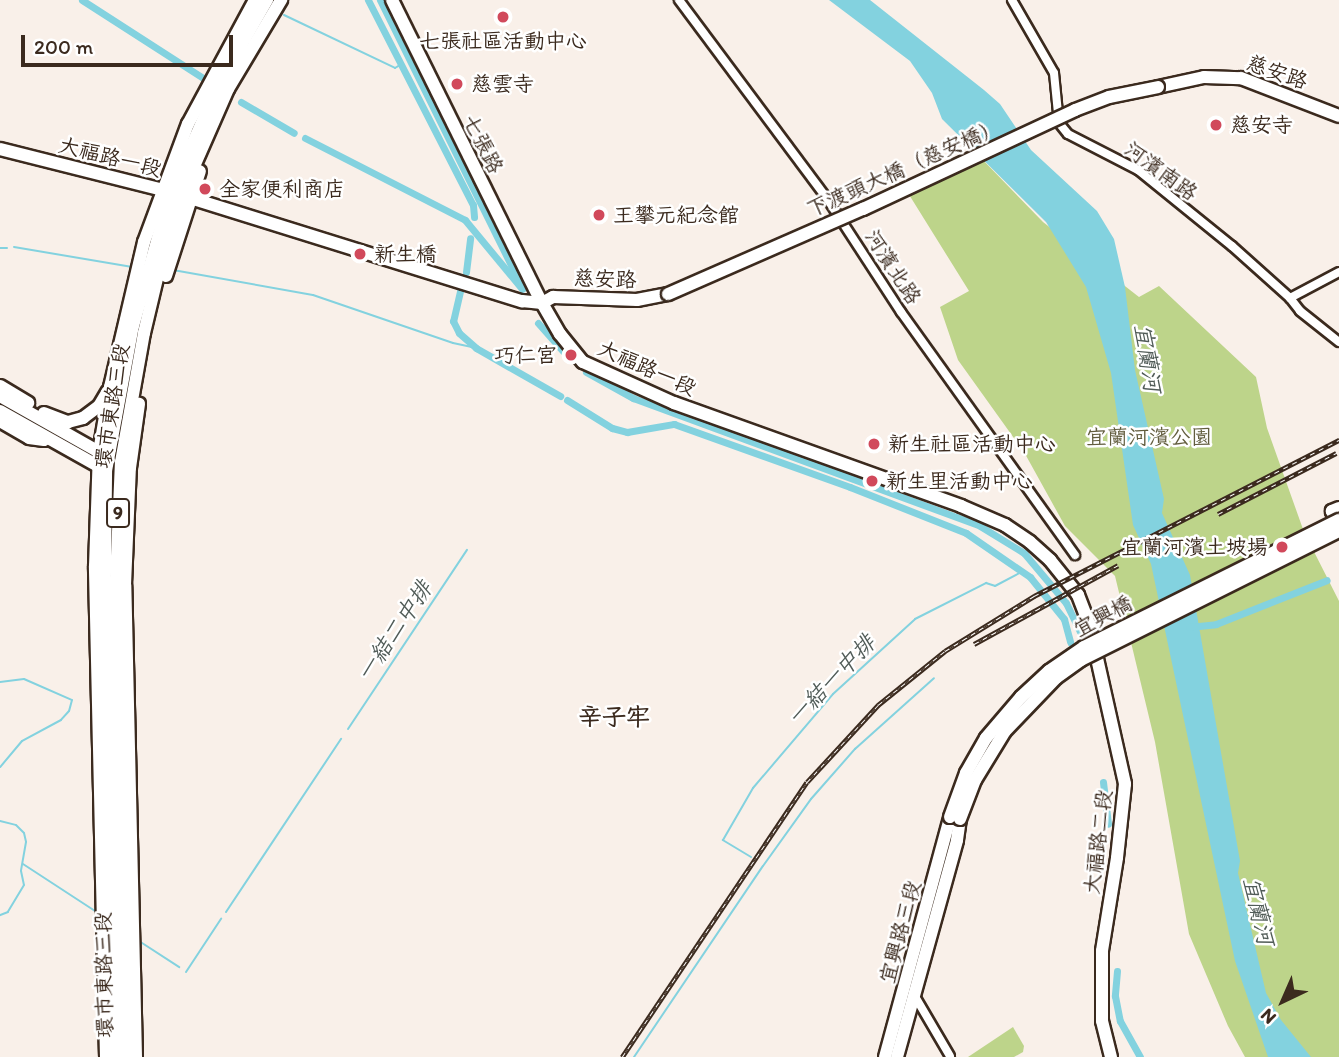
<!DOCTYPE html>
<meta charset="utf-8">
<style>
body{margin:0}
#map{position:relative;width:1339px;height:1057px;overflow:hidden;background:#f9f0e9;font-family:Itim,"LXGW WenKai TC",sans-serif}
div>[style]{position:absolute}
.green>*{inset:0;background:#bdd48a}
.water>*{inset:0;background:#83d2df}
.stream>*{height:2px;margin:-1px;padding:0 1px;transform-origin:1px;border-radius:1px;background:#83d2df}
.canal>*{height:7px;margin:-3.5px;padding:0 3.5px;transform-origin:3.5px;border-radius:3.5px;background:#83d2df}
.roads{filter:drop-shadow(2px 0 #3b2a1e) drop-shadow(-2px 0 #3b2a1e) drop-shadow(0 2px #3b2a1e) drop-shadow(0 -2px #3b2a1e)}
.street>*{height:8px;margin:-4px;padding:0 4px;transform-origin:4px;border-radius:4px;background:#fff}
.secondary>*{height:12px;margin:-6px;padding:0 6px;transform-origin:6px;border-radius:6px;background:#fff}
.primary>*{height:12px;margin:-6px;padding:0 6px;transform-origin:6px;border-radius:6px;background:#fff}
.rail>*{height:4.5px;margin-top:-2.25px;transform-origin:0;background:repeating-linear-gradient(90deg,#fff 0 5px,#3b2a1e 0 10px);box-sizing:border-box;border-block:2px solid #3b2a1e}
.bridges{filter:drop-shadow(2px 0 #3b2a1e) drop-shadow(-2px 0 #3b2a1e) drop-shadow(0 2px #3b2a1e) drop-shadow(0 -2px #3b2a1e)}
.secondary-bridge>*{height:12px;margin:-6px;padding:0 6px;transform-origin:6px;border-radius:6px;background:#fff}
.dots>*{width:19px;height:19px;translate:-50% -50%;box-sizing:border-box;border:4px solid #fff;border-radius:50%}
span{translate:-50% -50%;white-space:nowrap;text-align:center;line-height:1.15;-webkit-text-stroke:5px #fff;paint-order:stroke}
.shield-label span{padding:2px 5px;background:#fff;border:2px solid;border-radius:5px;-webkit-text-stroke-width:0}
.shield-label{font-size:19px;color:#3b2a1e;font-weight:700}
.poi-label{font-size:21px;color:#3b2a1e}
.left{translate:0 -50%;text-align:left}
.right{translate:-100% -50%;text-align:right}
.street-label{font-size:21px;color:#3b2a1e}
.park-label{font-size:21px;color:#625d3e}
.water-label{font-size:23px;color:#515c58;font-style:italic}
.quarter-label{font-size:24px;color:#3b2a1e;font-weight:700}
.north{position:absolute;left:1248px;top:966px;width:70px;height:70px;-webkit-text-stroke:5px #fff;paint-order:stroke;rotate:224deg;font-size:19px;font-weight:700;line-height:28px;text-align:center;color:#3b2a1e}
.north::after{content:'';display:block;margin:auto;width:24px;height:32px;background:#3b2a1e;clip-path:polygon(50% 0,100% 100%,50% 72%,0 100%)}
.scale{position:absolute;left:21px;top:35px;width:212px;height:32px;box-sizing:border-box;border:4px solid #3b2a1e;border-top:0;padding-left:9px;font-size:21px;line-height:24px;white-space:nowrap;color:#3b2a1e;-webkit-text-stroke:5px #fff;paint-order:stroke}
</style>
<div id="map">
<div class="green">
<div style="clip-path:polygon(979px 156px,1043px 222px,1139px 297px,1159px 286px,1256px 377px,1267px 428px,1304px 532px,1339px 601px,1339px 1057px,1245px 1057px,1228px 1026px,1189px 934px,1155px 742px,1115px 576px,1065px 526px,1024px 452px,958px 360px,940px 307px,969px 291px,908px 193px)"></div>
<div style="clip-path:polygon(1013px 1027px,1024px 1046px,1023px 1052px,1014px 1057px,968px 1057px)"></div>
</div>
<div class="water">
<div style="clip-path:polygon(829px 0,870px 0,984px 90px,1000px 104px,1031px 150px,1097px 211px,1114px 239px,1125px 287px,1135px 370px,1164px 499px,1162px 513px,1190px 575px,1240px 861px,1238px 873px,1266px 993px,1281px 1020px,1311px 1057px,1268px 1057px,1235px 961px,1151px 564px,1133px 525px,1111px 373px,1086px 287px,1046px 222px,942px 119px,932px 93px,910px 61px)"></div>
</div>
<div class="stream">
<div style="left:284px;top:15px;width:123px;rotate:25.5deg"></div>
<div style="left:395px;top:68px;width:6px;rotate:-31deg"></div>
<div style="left:14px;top:247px;width:120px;rotate:9.6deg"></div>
<div style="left:0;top:248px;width:7px"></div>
<div style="left:173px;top:270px;width:142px;rotate:10.1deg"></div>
<div style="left:313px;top:295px;width:148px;rotate:18.9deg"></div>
<div style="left:453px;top:343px;width:24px;rotate:12deg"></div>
<div style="left:0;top:682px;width:24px;rotate:-7deg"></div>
<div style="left:24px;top:679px;width:52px;rotate:23.6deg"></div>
<div style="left:72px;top:700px;width:11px;rotate:105deg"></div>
<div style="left:69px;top:711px;width:12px;rotate:132deg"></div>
<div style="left:61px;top:720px;width:44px;rotate:151.7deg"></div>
<div style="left:22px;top:741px;width:34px;rotate:130deg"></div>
<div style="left:348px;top:729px;width:215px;rotate:-56.4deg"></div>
<div style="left:0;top:821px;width:16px;rotate:14deg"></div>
<div style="left:16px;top:825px;width:11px;rotate:45deg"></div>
<div style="left:24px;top:833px;width:9px;rotate:77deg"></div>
<div style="left:26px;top:842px;width:29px;rotate:100deg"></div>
<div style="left:21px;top:871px;width:14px;rotate:78deg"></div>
<div style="left:24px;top:885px;width:31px;rotate:121deg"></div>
<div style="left:8px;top:912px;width:9px;rotate:159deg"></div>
<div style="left:751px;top:857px;width:33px;rotate:-149deg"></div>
<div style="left:723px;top:840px;width:60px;rotate:-60deg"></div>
<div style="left:753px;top:788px;width:123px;rotate:-49.6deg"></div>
<div style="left:833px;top:694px;width:111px;rotate:-42.4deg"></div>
<div style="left:915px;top:619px;width:80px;rotate:-26.9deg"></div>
<div style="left:986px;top:583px;width:9px;rotate:18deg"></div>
<div style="left:995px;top:586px;width:32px;rotate:-28deg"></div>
<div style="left:23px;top:864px;width:86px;rotate:33.1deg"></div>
<div style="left:763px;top:866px;width:82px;rotate:-54.4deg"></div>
<div style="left:811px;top:799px;width:67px;rotate:-48.7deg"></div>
<div style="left:855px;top:749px;width:106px;rotate:-41.9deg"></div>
<div style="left:226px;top:912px;width:208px;rotate:-56.4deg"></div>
<div style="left:139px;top:941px;width:48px;rotate:33deg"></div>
<div style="left:186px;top:972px;width:64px;rotate:-56.6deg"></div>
<div style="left:634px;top:1057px;width:230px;rotate:-56deg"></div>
</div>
<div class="canal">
<div style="left:82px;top:0;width:148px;rotate:32.8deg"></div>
<div style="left:368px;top:0;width:230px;rotate:62.9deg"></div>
<div style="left:473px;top:205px;width:12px;rotate:85deg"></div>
<div style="left:380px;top:0;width:322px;rotate:63.7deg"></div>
<div style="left:241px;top:102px;width:61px;rotate:30.3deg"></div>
<div style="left:305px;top:138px;width:180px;rotate:27.1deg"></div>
<div style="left:465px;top:220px;width:89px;rotate:50.4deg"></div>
<div style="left:466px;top:272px;width:34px;rotate:-83deg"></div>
<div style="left:461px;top:287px;width:35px;rotate:103deg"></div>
<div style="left:453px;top:321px;width:13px;rotate:63deg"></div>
<div style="left:459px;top:333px;width:23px;rotate:41deg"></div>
<div style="left:476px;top:348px;width:97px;rotate:29.7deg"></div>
<div style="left:538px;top:323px;width:48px;rotate:48.4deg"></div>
<div style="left:586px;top:372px;width:54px;rotate:29deg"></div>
<div style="left:633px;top:398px;width:370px;rotate:20.2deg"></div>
<div style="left:980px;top:526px;width:52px;rotate:31.5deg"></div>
<div style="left:1024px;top:553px;width:65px;rotate:50deg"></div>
<div style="left:1066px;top:603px;width:32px;rotate:64deg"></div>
<div style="left:567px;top:400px;width:53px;rotate:31.9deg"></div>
<div style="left:612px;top:428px;width:16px;rotate:15deg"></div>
<div style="left:627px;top:432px;width:48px;rotate:-9.7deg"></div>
<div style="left:674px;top:424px;width:187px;rotate:19.7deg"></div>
<div style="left:850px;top:487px;width:125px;rotate:21.6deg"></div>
<div style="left:966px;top:533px;width:78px;rotate:34.5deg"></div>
<div style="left:1030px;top:577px;width:54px;rotate:51deg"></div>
<div style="left:1064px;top:619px;width:24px;rotate:75deg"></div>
<div style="left:1189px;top:627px;width:27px;rotate:-6deg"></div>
<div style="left:1216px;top:624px;width:119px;rotate:-21.6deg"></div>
<div style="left:1103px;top:782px;width:42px;rotate:83.2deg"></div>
<div style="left:1117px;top:971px;width:25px;rotate:95deg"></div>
<div style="left:1115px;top:996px;width:25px;rotate:79deg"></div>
<div style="left:1120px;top:1021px;width:41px;rotate:60.9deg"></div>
</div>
<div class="roads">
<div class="street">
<div style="left:679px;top:0;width:246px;rotate:53.3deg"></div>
<div style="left:826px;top:197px;width:137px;rotate:56.9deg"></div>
<div style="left:901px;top:312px;width:299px;rotate:54.4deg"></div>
<div style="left:1012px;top:0;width:84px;rotate:60.1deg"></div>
<div style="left:1054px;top:73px;width:50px;rotate:84.3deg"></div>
<div style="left:1059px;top:123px;width:14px;rotate:51deg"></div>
<div style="left:1068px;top:134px;width:79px;rotate:27.2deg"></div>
<div style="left:1138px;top:170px;width:121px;rotate:39deg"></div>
<div style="left:1232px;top:246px;width:78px;rotate:41.9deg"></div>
<div style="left:1290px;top:298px;width:16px;rotate:52deg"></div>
<div style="left:1300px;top:311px;width:50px;rotate:38.5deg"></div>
<div style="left:1290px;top:298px;width:55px;rotate:-28deg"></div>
<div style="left:913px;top:993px;width:73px;rotate:59.6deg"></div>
</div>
<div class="secondary">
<div style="left:392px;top:0;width:338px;rotate:63.7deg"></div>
<div style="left:542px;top:303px;width:36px;rotate:60deg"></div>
<div style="left:560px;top:334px;width:36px;rotate:51deg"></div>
<div style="left:583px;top:362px;width:100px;rotate:24.3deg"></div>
<div style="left:674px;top:403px;width:305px;rotate:19.7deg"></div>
<div style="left:961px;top:506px;width:48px;rotate:23.4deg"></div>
<div style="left:1005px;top:525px;width:30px;rotate:34deg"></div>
<div style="left:1030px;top:542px;width:27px;rotate:42deg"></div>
<div style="left:1050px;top:560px;width:45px;rotate:51.3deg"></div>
<div style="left:1078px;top:595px;width:34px;rotate:69deg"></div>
<div style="left:1090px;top:627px;width:161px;rotate:77.4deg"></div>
<div style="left:1125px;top:784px;width:74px;rotate:96.2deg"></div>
<div style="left:1117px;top:858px;width:94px;rotate:99.2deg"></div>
<div style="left:1102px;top:951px;width:70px;rotate:90deg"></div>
<div style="left:1102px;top:1021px;width:37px;rotate:76deg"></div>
<div style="left:1158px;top:87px;width:47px;rotate:-12.3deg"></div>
<div style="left:1204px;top:77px;width:37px;rotate:2deg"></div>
<div style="left:1241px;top:78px;width:105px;rotate:21.2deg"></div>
<div style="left:0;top:149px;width:176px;rotate:14.1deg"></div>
<div style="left:171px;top:192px;width:368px;rotate:17.3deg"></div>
<div style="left:522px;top:301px;width:20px;rotate:6deg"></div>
<div style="left:542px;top:303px;width:13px;rotate:-29deg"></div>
<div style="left:553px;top:297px;width:84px;rotate:2deg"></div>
<div style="left:637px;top:300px;width:32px;rotate:-11deg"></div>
<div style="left:0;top:386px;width:33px;rotate:31deg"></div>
<div style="left:0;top:396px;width:122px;rotate:29.5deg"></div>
<div style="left:0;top:411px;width:120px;rotate:29.3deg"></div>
<div style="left:44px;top:413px;width:26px;rotate:21deg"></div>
<div style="left:68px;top:422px;width:16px;rotate:-15deg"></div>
<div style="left:83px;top:418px;width:20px;rotate:-37deg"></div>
<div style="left:99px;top:406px;width:17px;rotate:-59deg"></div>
<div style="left:0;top:421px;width:34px;rotate:30deg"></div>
<div style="left:29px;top:438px;width:15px;rotate:8deg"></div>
<div style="left:1339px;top:508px;width:8px;rotate:157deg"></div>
<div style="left:1332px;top:511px;width:16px;rotate:63deg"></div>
<div style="left:885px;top:1057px;width:249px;rotate:-74.8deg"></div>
<div style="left:897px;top:1057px;width:225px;rotate:-74.5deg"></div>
<div style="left:957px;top:840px;width:21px;rotate:-82deg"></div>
</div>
<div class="primary">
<div style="left:166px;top:276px;width:110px;rotate:-72.1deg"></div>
<div style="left:106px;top:1057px;width:491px;rotate:-91.3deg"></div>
<div style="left:95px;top:566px;width:114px;rotate:-88deg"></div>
<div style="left:99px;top:452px;width:66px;rotate:-80.4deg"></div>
<div style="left:110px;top:387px;width:149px;rotate:-76.8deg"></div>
<div style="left:144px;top:242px;width:126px;rotate:-69.6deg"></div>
<div style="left:188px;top:124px;width:141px;rotate:-61.6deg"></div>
<div style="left:115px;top:1057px;width:484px;rotate:-91.2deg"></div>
<div style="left:105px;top:573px;width:102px;rotate:-89.4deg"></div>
<div style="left:106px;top:471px;width:147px;rotate:-79.5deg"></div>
<div style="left:133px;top:326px;width:139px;rotate:-74.2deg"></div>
<div style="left:171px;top:192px;width:118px;rotate:-66deg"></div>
<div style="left:219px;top:84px;width:97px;rotate:-60.3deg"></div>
<div style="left:126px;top:1057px;width:477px;rotate:-91.2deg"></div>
<div style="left:116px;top:580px;width:118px;rotate:-87.6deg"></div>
<div style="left:121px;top:462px;width:131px;rotate:-79.9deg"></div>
<div style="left:144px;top:333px;width:86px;rotate:-76.6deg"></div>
<div style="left:164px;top:249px;width:56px;rotate:-72.2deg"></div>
<div style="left:181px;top:196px;width:117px;rotate:-66.3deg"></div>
<div style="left:228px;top:89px;width:104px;rotate:-59.2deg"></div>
<div style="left:136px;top:1057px;width:472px;rotate:-91.3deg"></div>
<div style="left:125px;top:585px;width:117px;rotate:-87.6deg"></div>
<div style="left:130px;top:468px;width:65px;rotate:-82deg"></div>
</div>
</div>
<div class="rail">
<div style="left:1218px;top:514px;width:133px;rotate:-27.3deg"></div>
<div style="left:974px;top:644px;width:164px;rotate:-28.7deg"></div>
<div style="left:622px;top:1057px;width:331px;rotate:-56.1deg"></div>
<div style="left:807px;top:782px;width:105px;rotate:-47.3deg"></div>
<div style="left:878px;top:705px;width:86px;rotate:-38.9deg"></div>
<div style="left:945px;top:651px;width:105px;rotate:-31.7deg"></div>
<div style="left:1034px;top:596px;width:343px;rotate:-27.1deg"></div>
</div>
<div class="bridges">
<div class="secondary-bridge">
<div style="left:668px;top:294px;width:213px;rotate:-23.6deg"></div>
<div style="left:863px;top:209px;width:234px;rotate:-25deg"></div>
<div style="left:1075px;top:110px;width:36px;rotate:-21deg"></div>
<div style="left:1109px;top:97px;width:50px;rotate:-11.5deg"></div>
<div style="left:950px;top:817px;width:47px;rotate:-70deg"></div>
<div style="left:966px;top:773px;width:40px;rotate:-60.3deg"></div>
<div style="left:986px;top:738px;width:54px;rotate:-49.5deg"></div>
<div style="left:1021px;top:697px;width:38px;rotate:-43deg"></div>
<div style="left:1049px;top:671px;width:42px;rotate:-34.4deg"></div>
<div style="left:1084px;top:647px;width:285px;rotate:-26.5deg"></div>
<div style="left:960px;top:819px;width:42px;rotate:-69deg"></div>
<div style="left:975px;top:780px;width:57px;rotate:-58.5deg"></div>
<div style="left:1005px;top:731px;width:74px;rotate:-46.1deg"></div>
<div style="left:1056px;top:678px;width:31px;rotate:-36deg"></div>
<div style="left:1081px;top:660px;width:288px;rotate:-26.6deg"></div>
</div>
</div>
<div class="dots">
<div style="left:503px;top:17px;background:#d1495b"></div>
<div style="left:457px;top:84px;background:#d1495b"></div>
<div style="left:1216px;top:125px;background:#d1495b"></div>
<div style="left:205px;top:189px;background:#d1495b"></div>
<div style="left:599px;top:215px;background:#d1495b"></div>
<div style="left:360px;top:254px;background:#d1495b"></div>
<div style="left:571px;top:355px;background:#d1495b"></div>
<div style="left:874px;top:444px;background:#d1495b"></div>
<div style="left:872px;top:481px;background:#d1495b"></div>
<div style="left:1282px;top:547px;background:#d1495b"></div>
</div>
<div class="shield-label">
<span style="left:118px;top:513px">9</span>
</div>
<div class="poi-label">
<span style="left:503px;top:41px">七張社區活動中心</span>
<span class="left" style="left:471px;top:84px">慈雲寺</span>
<span class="left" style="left:1230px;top:125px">慈安寺</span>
<span class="left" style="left:219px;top:189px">全家便利商店</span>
<span class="left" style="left:613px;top:215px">王攀元紀念館</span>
<span class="left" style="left:374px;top:254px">新生橋</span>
<span class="right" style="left:557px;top:355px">巧仁宮</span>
<span class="left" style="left:888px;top:444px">新生社區活動中心</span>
<span class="left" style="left:886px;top:481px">新生里活動中心</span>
<span class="right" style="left:1268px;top:547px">宜蘭河濱土坡場</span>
</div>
<div class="street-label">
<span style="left:1277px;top:72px;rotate:19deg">慈安路</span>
<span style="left:483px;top:144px;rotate:63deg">七張路</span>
<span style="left:110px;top:157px;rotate:14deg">大福路一段</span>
<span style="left:904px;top:168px;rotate:-24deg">下渡頭大橋（慈安橋）</span>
<span style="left:1161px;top:171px;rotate:36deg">河濱南路</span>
<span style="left:893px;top:267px;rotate:57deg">河濱北路</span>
<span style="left:605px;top:279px;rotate:2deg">慈安路</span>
<span style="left:647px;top:368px;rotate:24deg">大福路一段</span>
<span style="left:112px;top:406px;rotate:-81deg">環市東路三段</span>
<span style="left:1103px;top:616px;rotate:-28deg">宜興橋</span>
<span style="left:1098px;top:842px;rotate:-83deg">大福路二段</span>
<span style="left:900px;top:932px;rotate:-75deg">宜興路三段</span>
<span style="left:104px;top:975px;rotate:-91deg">環市東路三段</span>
</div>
<div class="park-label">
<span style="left:1149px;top:437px">宜蘭河濱公園</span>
</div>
<div class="water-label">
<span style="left:1148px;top:358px;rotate:81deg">宜蘭河</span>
<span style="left:394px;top:631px;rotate:-56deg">一結二中排</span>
<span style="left:831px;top:680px;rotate:-46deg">一結一中排</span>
<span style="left:1259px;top:911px;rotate:77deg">宜蘭河</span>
</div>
<div class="quarter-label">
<span style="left:614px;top:717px">辛子牢</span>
</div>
<div class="north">N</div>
<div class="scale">200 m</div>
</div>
